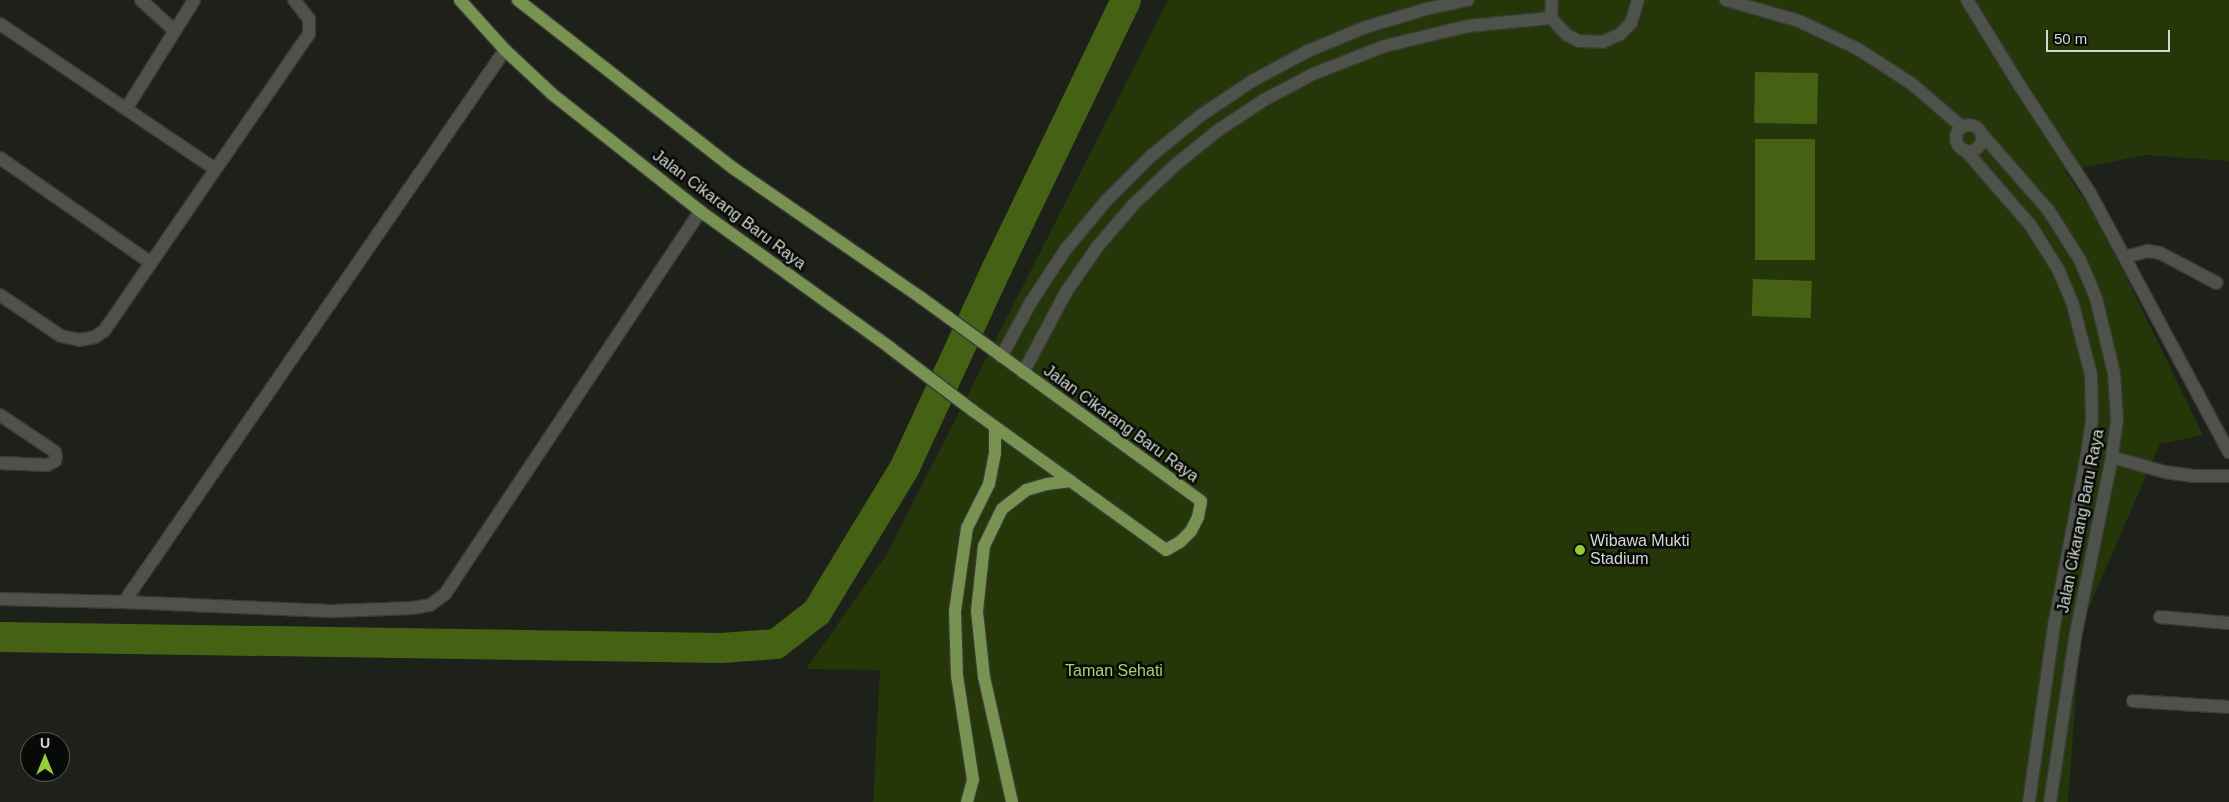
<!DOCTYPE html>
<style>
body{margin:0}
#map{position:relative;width:2229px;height:802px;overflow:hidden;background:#1d2119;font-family:Arial,sans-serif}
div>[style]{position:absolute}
.green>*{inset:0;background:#253609}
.water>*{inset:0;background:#456214;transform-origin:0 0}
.river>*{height:30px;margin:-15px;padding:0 15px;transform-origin:15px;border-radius:15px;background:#456214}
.roads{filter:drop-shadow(1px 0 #383b36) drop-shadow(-1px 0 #383b36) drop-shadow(0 1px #383b36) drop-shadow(0 -1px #383b36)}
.minor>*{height:12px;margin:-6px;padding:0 6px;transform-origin:6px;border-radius:6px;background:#4e524a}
.minor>.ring{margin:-6px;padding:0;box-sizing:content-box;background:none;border:12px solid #4e524a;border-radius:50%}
.major>*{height:12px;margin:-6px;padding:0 6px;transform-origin:6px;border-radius:6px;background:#779251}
.dots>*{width:14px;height:14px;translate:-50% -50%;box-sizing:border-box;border:2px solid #080a07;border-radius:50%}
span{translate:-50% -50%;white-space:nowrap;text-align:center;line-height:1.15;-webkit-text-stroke:5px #080a07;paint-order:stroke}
.street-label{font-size:16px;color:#d5d7d2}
.poi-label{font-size:16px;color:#d5d7d2}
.left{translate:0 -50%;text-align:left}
.park-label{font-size:16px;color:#a7d36e}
.north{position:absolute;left:20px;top:732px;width:50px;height:50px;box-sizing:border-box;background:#080a07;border:1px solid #5a5c58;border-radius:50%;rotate:0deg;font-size:14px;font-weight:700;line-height:20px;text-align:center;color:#d5d7d2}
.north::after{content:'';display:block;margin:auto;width:18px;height:22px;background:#95cc3b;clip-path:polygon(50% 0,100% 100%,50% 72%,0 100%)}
.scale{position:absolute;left:2046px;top:30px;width:124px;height:22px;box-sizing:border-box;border:2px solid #d5d7d2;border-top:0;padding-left:6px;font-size:15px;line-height:18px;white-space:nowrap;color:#d5d7d2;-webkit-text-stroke:4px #080a07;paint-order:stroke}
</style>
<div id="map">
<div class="green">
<div style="clip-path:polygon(1168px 0,2229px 0,2229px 161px,2146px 155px,2065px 171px,2099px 221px,2203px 435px,2160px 444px,2081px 625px,2068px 802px,873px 802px,880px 670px,806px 669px,887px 554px)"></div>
</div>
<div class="water">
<div style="left:1755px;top:72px;width:63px;height:51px;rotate:1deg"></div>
<div style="left:1755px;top:139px;width:60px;height:121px"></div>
<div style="left:1753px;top:279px;width:59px;height:37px;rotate:2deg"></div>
</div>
<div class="river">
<div style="left:0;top:637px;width:721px;rotate:0.87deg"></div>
<div style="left:721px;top:648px;width:55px;rotate:-4.2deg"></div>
<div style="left:776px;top:644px;width:52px;rotate:-38deg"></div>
<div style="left:817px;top:612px;width:170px;rotate:-58.7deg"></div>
<div style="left:905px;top:467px;width:219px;rotate:-65.2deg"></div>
<div style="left:997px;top:268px;width:297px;rotate:-64.3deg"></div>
</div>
<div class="roads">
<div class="minor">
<div style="left:141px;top:0;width:46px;rotate:42.4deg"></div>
<div style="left:1726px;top:0;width:76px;rotate:16deg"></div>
<div style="left:1799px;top:21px;width:65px;rotate:25.4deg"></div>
<div style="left:1858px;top:49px;width:64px;rotate:32.9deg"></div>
<div style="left:1912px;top:84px;width:66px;rotate:40.7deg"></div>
<div style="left:1967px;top:0;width:97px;rotate:58.4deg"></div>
<div style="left:2018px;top:83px;width:131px;rotate:56.8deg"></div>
<div style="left:2090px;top:193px;width:294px;rotate:61.8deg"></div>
<div style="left:1551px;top:18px;width:23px;rotate:47deg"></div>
<div style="left:1567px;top:35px;width:13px;rotate:27deg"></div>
<div style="left:1579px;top:41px;width:24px;rotate:2deg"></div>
<div style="left:1603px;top:42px;width:17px;rotate:-24deg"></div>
<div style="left:1619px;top:35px;width:17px;rotate:-45deg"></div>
<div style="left:1631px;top:23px;width:24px;rotate:-73deg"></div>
<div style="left:1551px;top:18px;width:18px;rotate:-87deg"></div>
<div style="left:0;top:24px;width:259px;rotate:34deg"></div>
<div style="left:126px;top:109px;width:128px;rotate:-58deg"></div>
<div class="ring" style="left:1956px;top:125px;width:14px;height:14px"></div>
<div style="left:1981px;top:133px;width:103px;rotate:48.9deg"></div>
<div style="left:2049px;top:211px;width:58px;rotate:57.7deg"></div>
<div style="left:2080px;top:260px;width:41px;rotate:67.2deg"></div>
<div style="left:2096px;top:298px;width:77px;rotate:76.5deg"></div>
<div style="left:2114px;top:373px;width:47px;rotate:86.3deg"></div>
<div style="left:2117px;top:420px;width:37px;rotate:98deg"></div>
<div style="left:2112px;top:457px;width:179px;rotate:101.6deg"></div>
<div style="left:2076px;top:632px;width:172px;rotate:98.7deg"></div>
<div style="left:1967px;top:152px;width:98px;rotate:49.1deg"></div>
<div style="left:2031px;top:226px;width:51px;rotate:57.9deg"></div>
<div style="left:2058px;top:269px;width:39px;rotate:67deg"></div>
<div style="left:2073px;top:305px;width:72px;rotate:75.6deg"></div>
<div style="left:2091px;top:375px;width:44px;rotate:88.7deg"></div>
<div style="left:2092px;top:419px;width:30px;rotate:98deg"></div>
<div style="left:2088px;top:449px;width:180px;rotate:100.9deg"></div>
<div style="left:2054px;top:626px;width:178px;rotate:98.1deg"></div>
<div style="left:0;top:158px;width:184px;rotate:34.8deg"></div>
<div style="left:2125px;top:257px;width:24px;rotate:-15deg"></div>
<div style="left:2148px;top:251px;width:12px;rotate:9deg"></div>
<div style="left:2160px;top:253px;width:64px;rotate:27.8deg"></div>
<div style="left:0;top:295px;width:73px;rotate:33.9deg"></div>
<div style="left:61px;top:336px;width:19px;rotate:12deg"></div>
<div style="left:80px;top:340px;width:15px;rotate:-11deg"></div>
<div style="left:95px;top:337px;width:11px;rotate:-34deg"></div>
<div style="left:104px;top:331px;width:361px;rotate:-55.4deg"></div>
<div style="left:309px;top:34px;width:15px;rotate:-90deg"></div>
<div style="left:309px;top:19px;width:24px;rotate:-128deg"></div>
<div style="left:1001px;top:357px;width:63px;rotate:-61.4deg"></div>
<div style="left:1031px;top:302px;width:64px;rotate:-56.6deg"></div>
<div style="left:1066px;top:249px;width:62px;rotate:-50.2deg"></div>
<div style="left:1106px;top:201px;width:64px;rotate:-45deg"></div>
<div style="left:1151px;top:156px;width:63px;rotate:-39.2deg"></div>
<div style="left:1200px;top:116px;width:63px;rotate:-33.9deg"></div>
<div style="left:1252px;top:81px;width:64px;rotate:-28.2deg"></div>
<div style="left:1308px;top:51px;width:63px;rotate:-22.5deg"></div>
<div style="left:1366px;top:27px;width:63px;rotate:-16.7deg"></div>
<div style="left:1426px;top:9px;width:43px;rotate:-12.1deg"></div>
<div style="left:1023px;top:373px;width:92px;rotate:-62deg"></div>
<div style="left:1066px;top:292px;width:56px;rotate:-55.2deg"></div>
<div style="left:1098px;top:246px;width:55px;rotate:-49.4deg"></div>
<div style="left:1134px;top:204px;width:55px;rotate:-43.5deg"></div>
<div style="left:1174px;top:166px;width:55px;rotate:-39.1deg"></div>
<div style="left:1217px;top:131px;width:56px;rotate:-33.4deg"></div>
<div style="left:1264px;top:100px;width:55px;rotate:-28deg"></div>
<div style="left:1313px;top:74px;width:77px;rotate:-21.3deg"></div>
<div style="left:1385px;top:46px;width:85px;rotate:-13.5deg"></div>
<div style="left:1468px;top:26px;width:83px;rotate:-5.5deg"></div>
<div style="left:0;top:415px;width:66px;rotate:33.9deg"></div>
<div style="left:55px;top:452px;width:5px;rotate:79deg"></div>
<div style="left:56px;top:457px;width:4px;rotate:104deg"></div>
<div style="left:55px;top:461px;width:9px;rotate:153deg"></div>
<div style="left:47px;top:465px;width:47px;rotate:-177.6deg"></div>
<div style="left:2112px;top:457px;width:55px;rotate:15.8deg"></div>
<div style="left:2165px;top:472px;width:27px;rotate:8deg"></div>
<div style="left:2192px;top:476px;width:37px"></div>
<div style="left:0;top:599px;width:124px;rotate:1.4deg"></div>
<div style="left:124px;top:602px;width:210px;rotate:2.5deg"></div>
<div style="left:334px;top:611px;width:78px;rotate:-2.2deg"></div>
<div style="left:412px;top:608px;width:18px;rotate:-9deg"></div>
<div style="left:430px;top:605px;width:19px;rotate:-36deg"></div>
<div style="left:445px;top:594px;width:18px;rotate:-56deg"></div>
<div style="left:455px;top:579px;width:442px;rotate:-56.3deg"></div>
<div style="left:124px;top:602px;width:671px;rotate:-55.39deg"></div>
<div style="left:2160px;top:617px;width:69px;rotate:5deg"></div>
<div style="left:2133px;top:701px;width:96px;rotate:3.6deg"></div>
</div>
<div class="major">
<div style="left:460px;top:0;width:67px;rotate:48deg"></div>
<div style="left:505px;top:50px;width:64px;rotate:43.1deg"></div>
<div style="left:552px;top:94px;width:189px;rotate:38.3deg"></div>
<div style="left:700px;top:211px;width:233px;rotate:35.7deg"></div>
<div style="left:889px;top:347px;width:104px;rotate:37.2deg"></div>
<div style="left:972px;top:410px;width:239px;rotate:35.8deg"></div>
<div style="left:1166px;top:550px;width:16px;rotate:-30deg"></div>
<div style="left:1180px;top:542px;width:16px;rotate:-45deg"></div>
<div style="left:1191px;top:531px;width:16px;rotate:-63deg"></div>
<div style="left:1198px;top:517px;width:16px;rotate:-79deg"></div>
<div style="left:1201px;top:501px;width:347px;rotate:-144deg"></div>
<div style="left:920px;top:297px;width:227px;rotate:-145.4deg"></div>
<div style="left:733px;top:168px;width:273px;rotate:-142deg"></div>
<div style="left:967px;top:802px;width:23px;rotate:-75deg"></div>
<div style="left:973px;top:780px;width:105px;rotate:-98.7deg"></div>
<div style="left:957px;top:676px;width:65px;rotate:-91.8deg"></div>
<div style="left:955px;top:611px;width:84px;rotate:-81.8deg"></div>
<div style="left:967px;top:528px;width:49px;rotate:-63.4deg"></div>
<div style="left:989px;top:484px;width:32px;rotate:-79deg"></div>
<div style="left:995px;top:453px;width:26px;rotate:-90deg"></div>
<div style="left:1012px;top:802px;width:128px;rotate:-102.6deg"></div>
<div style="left:984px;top:677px;width:66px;rotate:-96.1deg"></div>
<div style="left:977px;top:611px;width:65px;rotate:-83.9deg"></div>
<div style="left:984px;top:546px;width:41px;rotate:-64.1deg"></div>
<div style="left:1002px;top:509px;width:31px;rotate:-38deg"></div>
<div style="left:1026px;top:490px;width:22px;rotate:-16deg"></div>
<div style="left:1047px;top:484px;width:24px;rotate:-7deg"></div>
</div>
</div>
<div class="dots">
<div style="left:1580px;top:550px;background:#95cc3b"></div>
</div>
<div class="street-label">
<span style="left:729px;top:210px;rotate:37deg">Jalan Cikarang Baru Raya</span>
<span style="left:1121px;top:424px;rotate:36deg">Jalan Cikarang Baru Raya</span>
<span style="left:2081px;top:521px;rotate:-79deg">Jalan Cikarang Baru Raya</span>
</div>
<div class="poi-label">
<span class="left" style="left:1590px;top:550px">Wibawa Mukti<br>Stadium</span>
</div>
<div class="park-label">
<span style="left:1114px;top:671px">Taman Sehati</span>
</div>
<div class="north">U</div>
<div class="scale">50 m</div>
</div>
